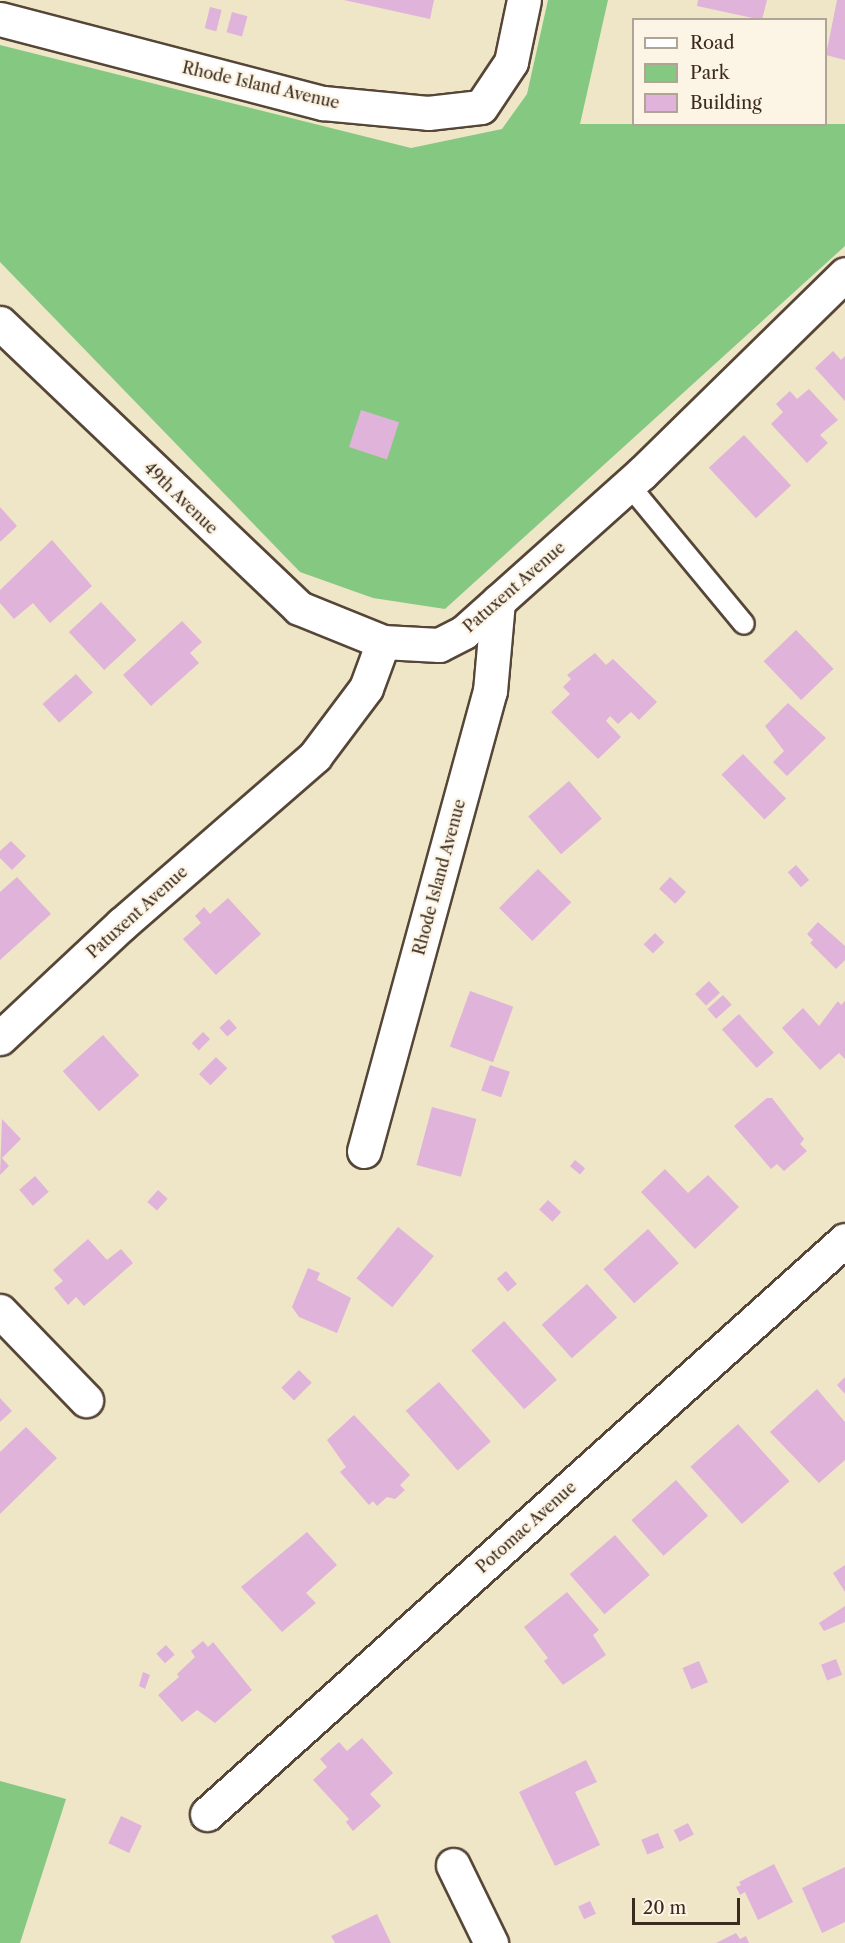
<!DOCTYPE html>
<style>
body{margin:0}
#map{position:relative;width:845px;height:1943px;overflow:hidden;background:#eee6c7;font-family:"Libre Caslon Text",serif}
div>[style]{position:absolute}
.green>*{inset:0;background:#85c881}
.building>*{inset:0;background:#e0b3da;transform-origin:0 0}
.roads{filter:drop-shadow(2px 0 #564637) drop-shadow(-2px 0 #564637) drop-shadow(0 2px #564637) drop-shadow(0 -2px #564637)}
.lane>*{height:20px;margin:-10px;padding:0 10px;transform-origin:10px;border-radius:10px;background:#fff}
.street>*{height:33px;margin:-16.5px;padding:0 16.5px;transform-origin:16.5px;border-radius:16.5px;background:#fff}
span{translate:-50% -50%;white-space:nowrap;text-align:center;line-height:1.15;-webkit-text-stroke:4.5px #fcf5e5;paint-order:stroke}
.street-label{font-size:16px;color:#3b2a1e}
.legend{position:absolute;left:632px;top:18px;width:195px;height:108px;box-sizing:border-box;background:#fcf5e5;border:2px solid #afa495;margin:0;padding:8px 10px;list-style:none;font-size:18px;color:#3b2a1e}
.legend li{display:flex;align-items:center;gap:12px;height:30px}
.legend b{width:30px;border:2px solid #afa495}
.scale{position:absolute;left:632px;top:1898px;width:108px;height:27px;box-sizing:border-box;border:3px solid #3b2a1e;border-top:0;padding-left:8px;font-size:18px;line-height:21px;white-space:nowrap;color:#3b2a1e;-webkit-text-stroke:4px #fcf5e5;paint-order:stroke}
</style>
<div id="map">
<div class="green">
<div style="clip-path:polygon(548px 0,608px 0,580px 124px,845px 124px,845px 246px,445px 609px,373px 598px,300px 572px,0 262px,0 45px,411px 148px,502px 129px,527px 94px)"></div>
<div style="clip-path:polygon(0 1781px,66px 1799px,20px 1943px,0 1943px)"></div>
</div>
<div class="building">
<div style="clip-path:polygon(344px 0,434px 0,430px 19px)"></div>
<div style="clip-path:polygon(698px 0,767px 0,762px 20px,697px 6px)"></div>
<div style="clip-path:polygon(837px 0,845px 0,845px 60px,826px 55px)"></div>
<div style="left:210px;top:7px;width:12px;height:22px;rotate:14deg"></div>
<div style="left:232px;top:12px;width:16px;height:21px;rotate:15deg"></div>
<div style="clip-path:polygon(833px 351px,841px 360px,845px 356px,845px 401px,815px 368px)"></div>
<div style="clip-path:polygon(809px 389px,838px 420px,820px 435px,828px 443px,807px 463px,771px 424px,783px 412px,776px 404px,790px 391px,797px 399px)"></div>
<div style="left:361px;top:410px;width:40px;height:39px;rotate:18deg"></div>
<div style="left:744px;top:435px;width:69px;height:48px;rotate:47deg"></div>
<div style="clip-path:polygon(0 507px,17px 526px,0 542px)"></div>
<div style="clip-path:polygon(52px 540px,92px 586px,50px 623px,33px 603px,14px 619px,0 603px,0 590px)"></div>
<div style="left:101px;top:602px;width:52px;height:44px;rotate:47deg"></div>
<div style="clip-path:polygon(182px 621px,202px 642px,190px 653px,199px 663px,151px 706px,123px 675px)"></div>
<div style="left:796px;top:630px;width:54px;height:45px;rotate:46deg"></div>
<div style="clip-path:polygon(595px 653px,606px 665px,613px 659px,657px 702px,639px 720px,631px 712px,618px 724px,610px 716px,606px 721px,621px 737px,598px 759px,551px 712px,570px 694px,563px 687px,571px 679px,567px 675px)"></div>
<div style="left:76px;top:674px;width:25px;height:45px;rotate:48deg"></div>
<div style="clip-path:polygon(788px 703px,826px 738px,787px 776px,773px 762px,784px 751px,765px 726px)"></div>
<div style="left:743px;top:754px;width:62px;height:30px;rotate:46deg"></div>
<div style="left:569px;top:781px;width:50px;height:54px;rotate:49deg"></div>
<div style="clip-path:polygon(11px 841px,26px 856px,12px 870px,0 858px,0 851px)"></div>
<div style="left:796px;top:865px;width:20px;height:11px;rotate:49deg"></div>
<div style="left:538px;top:869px;width:47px;height:55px;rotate:45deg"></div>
<div style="clip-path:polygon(17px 877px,51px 914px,0 960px,0 892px)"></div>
<div style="left:670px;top:877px;width:22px;height:16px;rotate:43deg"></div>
<div style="clip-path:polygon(228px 898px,261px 934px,216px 975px,183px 939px,201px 923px,195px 916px,204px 907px,210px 914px)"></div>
<div style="clip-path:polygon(818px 922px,845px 946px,845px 960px,836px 969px,810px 943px,813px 940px,807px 934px)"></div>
<div style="left:655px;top:933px;width:13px;height:16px;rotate:45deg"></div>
<div style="left:709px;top:981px;width:16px;height:19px;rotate:47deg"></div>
<div style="left:470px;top:991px;width:46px;height:59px;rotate:20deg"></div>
<div style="left:723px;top:995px;width:13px;height:21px;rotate:48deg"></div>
<div style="clip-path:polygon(838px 1001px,841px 1005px,845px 1001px,845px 1059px,839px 1053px,820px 1070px,782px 1028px,803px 1008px,819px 1026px)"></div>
<div style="left:739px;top:1014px;width:52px;height:23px;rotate:48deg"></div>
<div style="left:229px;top:1019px;width:12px;height:13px;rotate:48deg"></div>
<div style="left:203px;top:1032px;width:10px;height:16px;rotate:45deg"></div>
<div style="left:103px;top:1035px;width:54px;height:54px;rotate:48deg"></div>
<div style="left:216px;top:1057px;width:16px;height:24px;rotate:45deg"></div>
<div style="left:490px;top:1065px;width:21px;height:27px;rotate:19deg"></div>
<div style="clip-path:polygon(767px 1098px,772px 1098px,804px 1139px,800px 1144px,807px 1151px,784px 1171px,777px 1164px,771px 1169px,734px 1126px)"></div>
<div style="left:432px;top:1107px;width:46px;height:60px;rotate:15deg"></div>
<div style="clip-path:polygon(2px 1119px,21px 1139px,2px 1158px,9px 1166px,0 1175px)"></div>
<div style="left:575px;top:1160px;width:13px;height:8px;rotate:39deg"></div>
<div style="clip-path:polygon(665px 1169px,688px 1193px,708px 1175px,739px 1207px,695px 1249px,641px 1192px)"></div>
<div style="left:35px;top:1176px;width:21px;height:21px;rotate:49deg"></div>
<div style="left:158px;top:1190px;width:13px;height:16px;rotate:42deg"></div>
<div style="left:548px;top:1200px;width:18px;height:13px;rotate:43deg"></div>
<div style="left:398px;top:1227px;width:46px;height:66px;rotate:39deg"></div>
<div style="left:648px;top:1229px;width:46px;height:60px;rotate:48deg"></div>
<div style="clip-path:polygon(88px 1239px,107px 1260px,121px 1249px,133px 1263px,84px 1306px,76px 1297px,68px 1305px,54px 1288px,63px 1281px,53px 1270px)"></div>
<div style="clip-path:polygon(308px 1268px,320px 1273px,317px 1280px,351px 1298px,337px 1333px,299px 1317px,292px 1307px)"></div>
<div style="left:506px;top:1271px;width:17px;height:12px;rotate:50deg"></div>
<div style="left:587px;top:1284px;width:45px;height:61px;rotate:48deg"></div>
<div style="left:504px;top:1321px;width:79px;height:44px;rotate:48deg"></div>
<div style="left:299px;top:1370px;width:18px;height:25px;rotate:45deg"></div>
<div style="clip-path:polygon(845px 1377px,845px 1394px,837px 1385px)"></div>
<div style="left:439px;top:1382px;width:79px;height:44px;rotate:49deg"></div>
<div style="clip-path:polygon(817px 1389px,845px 1422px,845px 1460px,819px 1483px,770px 1432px)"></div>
<div style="clip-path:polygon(0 1398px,12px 1411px,0 1422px)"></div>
<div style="clip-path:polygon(354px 1415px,410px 1475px,400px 1485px,405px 1490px,395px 1499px,387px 1497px,377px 1506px,373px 1501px,369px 1505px,340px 1472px,346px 1467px,327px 1440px)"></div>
<div style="left:738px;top:1424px;width:77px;height:64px;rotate:48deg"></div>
<div style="clip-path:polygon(26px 1427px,57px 1458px,0 1514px,0 1452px)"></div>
<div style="left:676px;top:1480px;width:48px;height:60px;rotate:48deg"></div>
<div style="clip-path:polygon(307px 1532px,337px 1565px,306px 1593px,316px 1603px,282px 1632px,241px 1587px)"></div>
<div style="left:615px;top:1535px;width:53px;height:60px;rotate:49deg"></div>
<div style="clip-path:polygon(845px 1565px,845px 1592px,833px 1573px)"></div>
<div style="clip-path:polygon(567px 1592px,599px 1630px,593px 1635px,606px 1655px,563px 1685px,544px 1661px,548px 1658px,524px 1627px)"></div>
<div style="clip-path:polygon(845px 1606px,845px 1622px,824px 1631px,819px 1623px)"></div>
<div style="clip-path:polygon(203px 1641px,208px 1647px,213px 1642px,252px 1690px,215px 1723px,197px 1710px,182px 1722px,158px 1695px,179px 1677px,177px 1674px,195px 1657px,191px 1651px)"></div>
<div style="left:166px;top:1645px;width:13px;height:13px;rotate:48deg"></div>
<div style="left:836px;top:1659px;width:17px;height:16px;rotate:69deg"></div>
<div style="left:699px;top:1661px;width:23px;height:18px;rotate:67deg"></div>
<div style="clip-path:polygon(143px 1672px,150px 1675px,145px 1689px,139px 1686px)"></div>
<div style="clip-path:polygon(362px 1738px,393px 1773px,370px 1794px,381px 1806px,353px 1831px,346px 1822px,349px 1819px,313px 1780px,327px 1767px,320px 1759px,339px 1742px,347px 1751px)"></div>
<div style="clip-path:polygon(586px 1760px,597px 1782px,575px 1792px,600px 1845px,555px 1866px,519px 1792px)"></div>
<div style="left:121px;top:1816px;width:23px;height:30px;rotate:25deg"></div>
<div style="left:688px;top:1823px;width:13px;height:16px;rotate:63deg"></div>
<div style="left:658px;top:1833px;width:16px;height:18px;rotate:68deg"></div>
<div style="clip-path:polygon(774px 1864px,793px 1902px,758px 1920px,745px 1892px,740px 1895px,736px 1887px,741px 1885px,739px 1882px)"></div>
<div style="clip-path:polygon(845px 1867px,845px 1922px,822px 1933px,802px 1888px)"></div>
<div style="left:590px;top:1901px;width:14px;height:13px;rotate:65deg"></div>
<div style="clip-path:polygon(377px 1914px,391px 1943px,335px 1943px,331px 1936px)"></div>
<div style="clip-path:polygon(736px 1933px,740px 1939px,746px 1936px,749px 1943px,716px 1943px)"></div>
</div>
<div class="roads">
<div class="lane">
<div style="left:629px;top:485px;width:180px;rotate:50.4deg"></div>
</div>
<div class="street">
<div style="left:0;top:19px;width:334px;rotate:14.6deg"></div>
<div style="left:323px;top:103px;width:105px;rotate:5.4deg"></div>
<div style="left:428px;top:113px;width:53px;rotate:-6.5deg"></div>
<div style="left:481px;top:107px;width:54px;rotate:-56.3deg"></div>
<div style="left:511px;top:62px;width:63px;rotate:-78.2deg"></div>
<div style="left:0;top:323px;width:413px;rotate:43.6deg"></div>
<div style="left:299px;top:608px;width:91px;rotate:22deg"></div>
<div style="left:0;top:1038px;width:167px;rotate:-43.1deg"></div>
<div style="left:122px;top:924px;width:256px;rotate:-41deg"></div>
<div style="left:315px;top:756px;width:85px;rotate:-53.1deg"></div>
<div style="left:366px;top:688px;width:49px;rotate:-69.7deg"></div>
<div style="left:383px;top:642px;width:56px;rotate:3.1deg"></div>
<div style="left:439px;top:645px;width:28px;rotate:-27deg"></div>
<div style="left:464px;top:632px;width:239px;rotate:-41.8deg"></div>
<div style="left:642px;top:473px;width:284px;rotate:-44.4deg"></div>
<div style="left:364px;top:1151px;width:477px;rotate:-74.7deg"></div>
<div style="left:490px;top:691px;width:90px;rotate:-84.9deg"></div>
<div style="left:0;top:1311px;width:124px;rotate:46deg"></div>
<div style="left:207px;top:1814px;width:858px;rotate:-41.98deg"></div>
<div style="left:453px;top:1865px;width:87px;rotate:64deg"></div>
</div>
</div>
<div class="street-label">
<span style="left:261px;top:85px;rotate:13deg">Rhode Island Avenue</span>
<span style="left:181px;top:498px;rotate:44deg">49th Avenue</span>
<span style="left:514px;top:587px;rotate:-41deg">Patuxent Avenue</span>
<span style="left:439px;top:877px;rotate:-75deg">Rhode Island Avenue</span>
<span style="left:137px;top:912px;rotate:-42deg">Patuxent Avenue</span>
<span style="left:526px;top:1527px;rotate:-42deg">Potomac Avenue</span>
</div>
<ul class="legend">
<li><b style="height:8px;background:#fff"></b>Road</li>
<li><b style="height:16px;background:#85c881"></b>Park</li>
<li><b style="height:16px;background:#e0b3da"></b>Building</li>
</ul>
<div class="scale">20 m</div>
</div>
